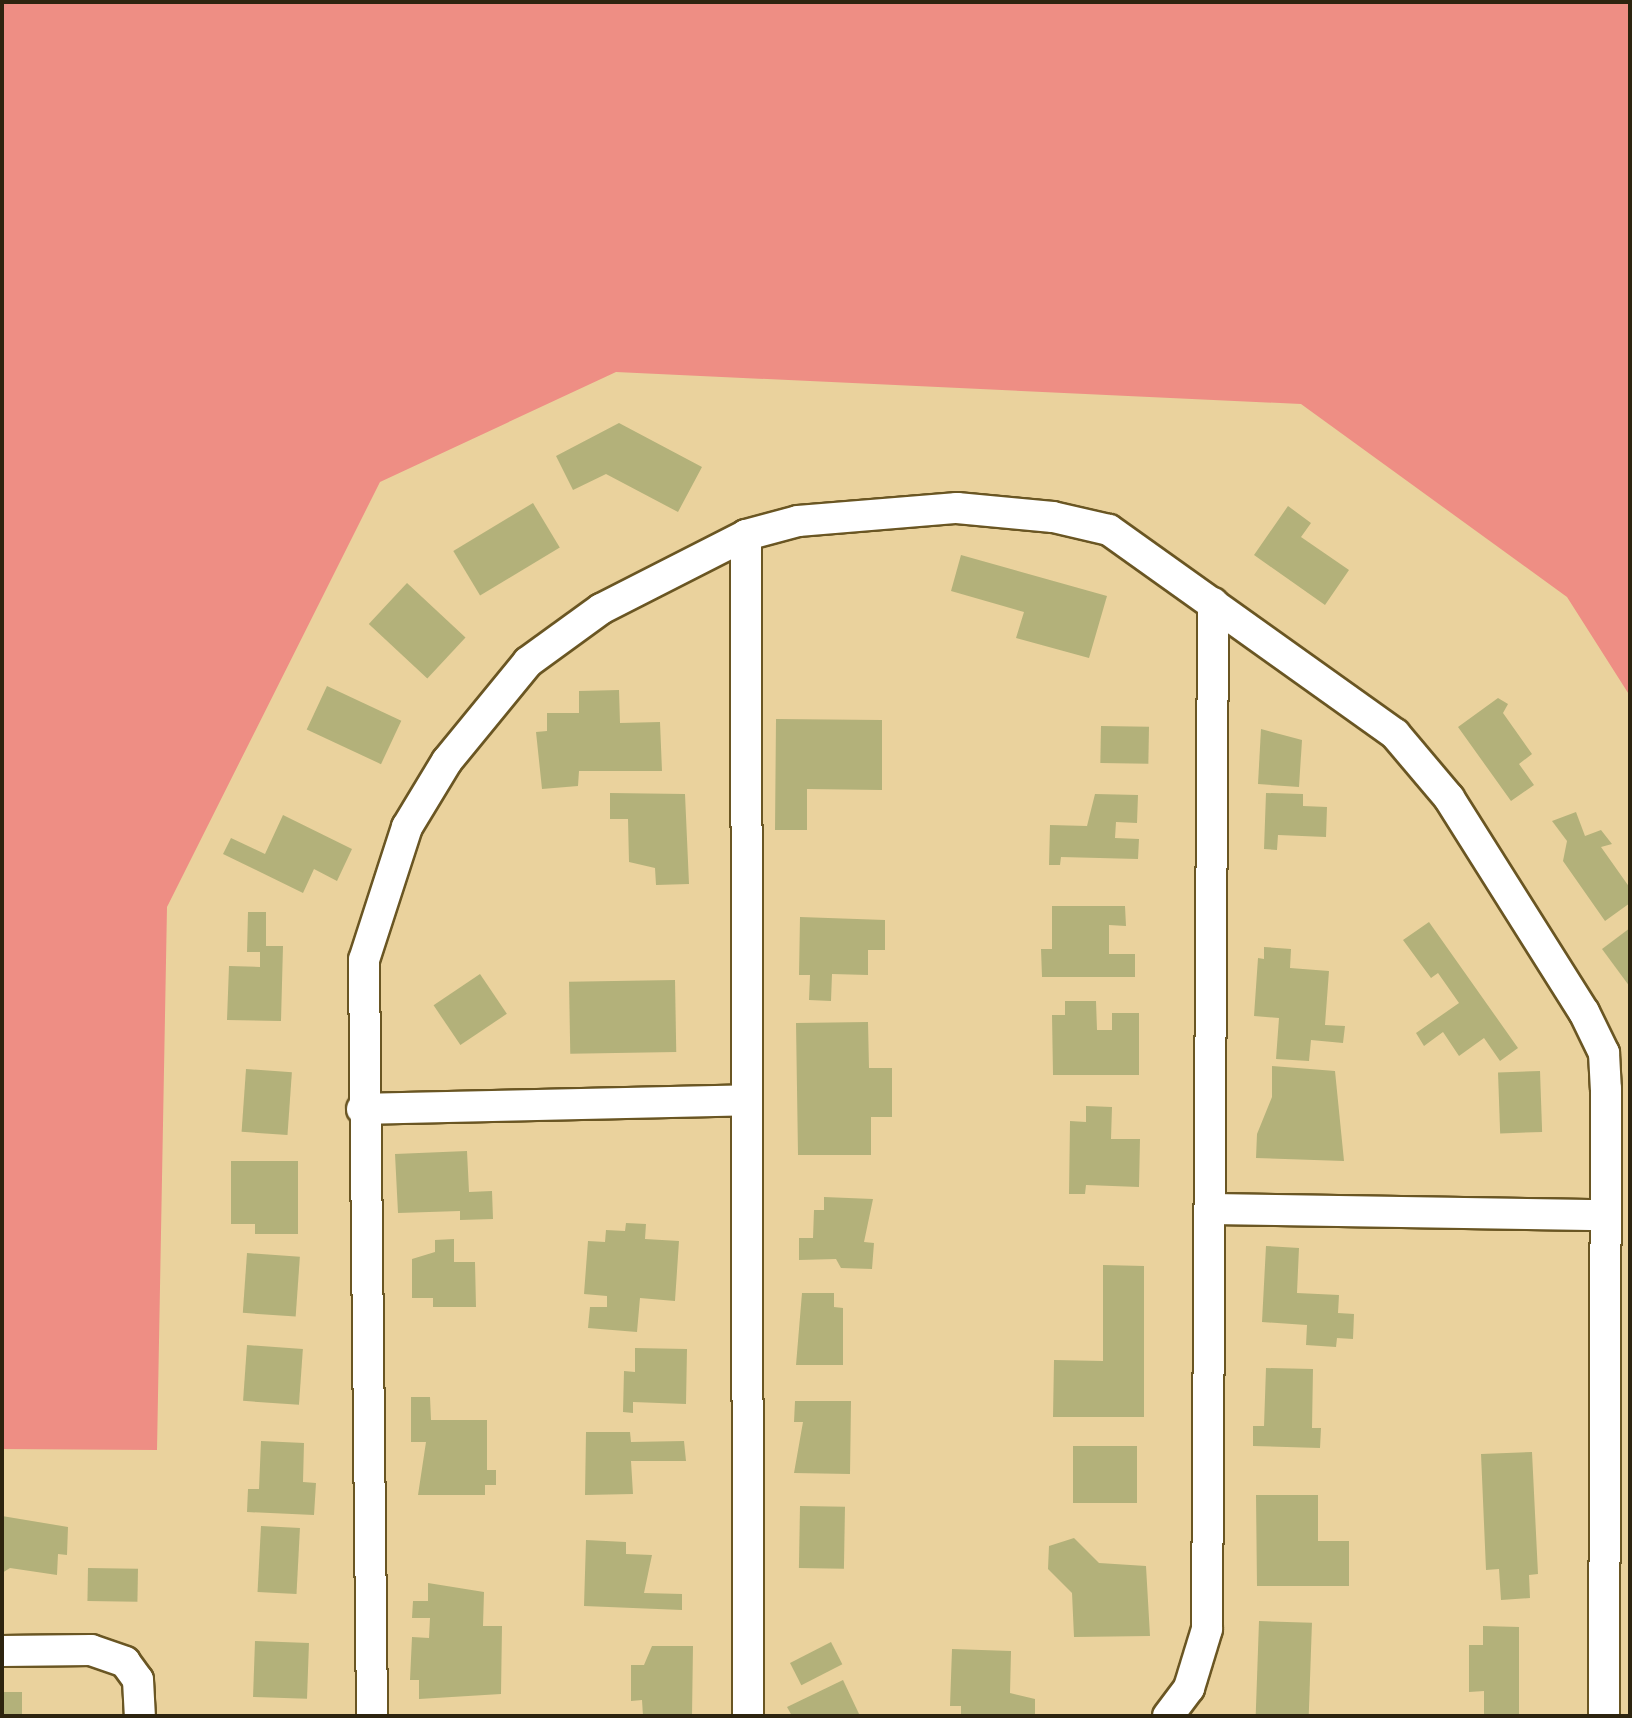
<!DOCTYPE html>
<style>
body{margin:0}
#map{position:relative;width:1632px;height:1718px;overflow:hidden;background:#ead29d;font-family:Commissioner,sans-serif}
div>[style]{position:absolute}
.green>*{inset:0;background:#ee8e84}
.building>*{inset:0;background:#b3b17a;transform-origin:0 0}
.roads{filter:drop-shadow(2px 0 #6a5623) drop-shadow(-2px 0 #6a5623) drop-shadow(0 2px #6a5623) drop-shadow(0 -2px #6a5623)}
.street>*{height:30px;margin:-15px;padding:0 15px;transform-origin:15px;border-radius:15px;background:#fff}
span{translate:-50% -50%;white-space:nowrap;text-align:center;line-height:1.15;-webkit-text-stroke:6px #f7e0aa;paint-order:stroke}
.frame{position:absolute;inset:0;border:4px solid #2d240f;pointer-events:none}
</style>
<div id="map">
<div class="green">
<div style="clip-path:polygon(2px 2px,1630px 2px,1630px 696px,1567px 597px,1301px 404px,616px 372px,380px 482px,167px 907px,157px 1450px,2px 1449px)"></div>
</div>
<div class="building">
<div style="clip-path:polygon(619px 423px,702px 467px,678px 512px,606px 474px,573px 490px,556px 456px)"></div>
<div style="left:533px;top:503px;width:52px;height:93px;rotate:59deg"></div>
<div style="clip-path:polygon(1288px 506px,1311px 523px,1301px 537px,1349px 570px,1325px 605px,1254px 555px)"></div>
<div style="clip-path:polygon(961px 555px,1107px 596px,1089px 658px,1016px 638px,1024px 612px,951px 591px)"></div>
<div style="left:407px;top:583px;width:80px;height:56px;rotate:43deg"></div>
<div style="left:327px;top:686px;width:82px;height:48px;rotate:25deg"></div>
<div style="clip-path:polygon(619px 690px,620px 723px,660px 722px,662px 771px,579px 771px,578px 786px,542px 789px,536px 732px,547px 731px,547px 713px,579px 713px,579px 691px)"></div>
<div style="clip-path:polygon(1498px 698px,1508px 704px,1503px 713px,1532px 754px,1519px 764px,1534px 785px,1511px 801px,1458px 727px)"></div>
<div style="clip-path:polygon(776px 719px,882px 720px,882px 790px,807px 789px,807px 830px,775px 830px)"></div>
<div style="left:1101px;top:726px;width:48px;height:37px;rotate:1deg"></div>
<div style="clip-path:polygon(1261px 729px,1302px 740px,1299px 787px,1258px 784px)"></div>
<div style="clip-path:polygon(610px 793px,685px 794px,689px 884px,656px 885px,655px 868px,629px 862px,628px 819px,610px 819px)"></div>
<div style="clip-path:polygon(1266px 793px,1303px 794px,1303px 806px,1327px 807px,1326px 837px,1278px 835px,1277px 850px,1264px 849px)"></div>
<div style="clip-path:polygon(1095px 794px,1138px 795px,1137px 823px,1116px 822px,1115px 838px,1139px 839px,1138px 859px,1061px 857px,1060px 865px,1049px 865px,1050px 825px,1087px 826px)"></div>
<div style="clip-path:polygon(1576px 812px,1585px 836px,1601px 830px,1612px 844px,1601px 847px,1630px 888px,1630px 903px,1605px 921px,1563px 861px,1567px 841px,1552px 821px)"></div>
<div style="clip-path:polygon(283px 815px,352px 849px,337px 881px,314px 869px,303px 893px,223px 854px,231px 838px,265px 854px)"></div>
<div style="clip-path:polygon(1052px 906px,1125px 906px,1126px 926px,1109px 925px,1109px 954px,1135px 954px,1135px 977px,1042px 977px,1041px 949px,1052px 949px)"></div>
<div style="clip-path:polygon(248px 912px,266px 912px,266px 946px,283px 946px,281px 1021px,227px 1020px,229px 966px,260px 967px,260px 952px,247px 952px)"></div>
<div style="clip-path:polygon(800px 917px,885px 920px,885px 950px,868px 950px,868px 975px,832px 974px,831px 1001px,809px 1000px,810px 975px,799px 975px)"></div>
<div style="clip-path:polygon(1429px 922px,1518px 1048px,1500px 1061px,1484px 1038px,1459px 1056px,1443px 1032px,1424px 1046px,1416px 1033px,1459px 1003px,1438px 973px,1431px 978px,1403px 940px)"></div>
<div style="clip-path:polygon(1630px 928px,1630px 987px,1602px 949px)"></div>
<div style="clip-path:polygon(1264px 947px,1291px 949px,1290px 968px,1329px 971px,1325px 1025px,1345px 1026px,1343px 1043px,1311px 1040px,1309px 1061px,1276px 1059px,1279px 1018px,1254px 1016px,1258px 958px,1264px 959px)"></div>
<div style="left:480px;top:974px;width:48px;height:56px;rotate:56deg"></div>
<div style="left:675px;top:980px;width:72px;height:106px;rotate:89deg"></div>
<div style="clip-path:polygon(1065px 1001px,1096px 1001px,1097px 1030px,1112px 1030px,1112px 1013px,1139px 1013px,1139px 1075px,1053px 1075px,1052px 1015px,1065px 1015px)"></div>
<div style="clip-path:polygon(868px 1022px,869px 1068px,892px 1068px,892px 1117px,871px 1117px,871px 1155px,798px 1155px,796px 1023px)"></div>
<div style="clip-path:polygon(1272px 1066px,1335px 1071px,1344px 1161px,1256px 1158px,1257px 1134px,1272px 1097px)"></div>
<div style="left:246px;top:1069px;width:46px;height:63px;rotate:4deg"></div>
<div style="left:1540px;top:1071px;width:61px;height:42px;rotate:88deg"></div>
<div style="clip-path:polygon(1086px 1106px,1112px 1107px,1111px 1139px,1140px 1139px,1139px 1187px,1086px 1185px,1085px 1194px,1069px 1194px,1070px 1121px,1086px 1122px)"></div>
<div style="clip-path:polygon(467px 1151px,469px 1192px,492px 1191px,493px 1219px,460px 1220px,460px 1211px,398px 1213px,395px 1154px)"></div>
<div style="clip-path:polygon(231px 1161px,298px 1161px,298px 1234px,255px 1234px,255px 1224px,231px 1224px)"></div>
<div style="clip-path:polygon(824px 1197px,873px 1199px,864px 1242px,874px 1243px,872px 1269px,841px 1268px,836px 1259px,799px 1260px,799px 1238px,813px 1238px,814px 1210px,824px 1210px)"></div>
<div style="clip-path:polygon(626px 1223px,646px 1224px,645px 1239px,679px 1241px,675px 1301px,640px 1298px,637px 1332px,588px 1328px,590px 1307px,607px 1307px,607px 1296px,584px 1294px,588px 1241px,605px 1242px,606px 1230px,625px 1231px)"></div>
<div style="clip-path:polygon(454px 1239px,454px 1262px,475px 1262px,476px 1307px,433px 1307px,433px 1298px,412px 1298px,412px 1259px,435px 1252px,435px 1240px)"></div>
<div style="clip-path:polygon(1266px 1246px,1299px 1248px,1297px 1293px,1339px 1295px,1338px 1313px,1354px 1314px,1353px 1339px,1337px 1338px,1336px 1347px,1306px 1345px,1307px 1325px,1262px 1322px)"></div>
<div style="left:247px;top:1253px;width:53px;height:60px;rotate:4deg"></div>
<div style="clip-path:polygon(1103px 1265px,1144px 1266px,1144px 1417px,1053px 1417px,1054px 1360px,1103px 1361px)"></div>
<div style="clip-path:polygon(802px 1293px,834px 1293px,834px 1307px,843px 1308px,843px 1365px,796px 1365px)"></div>
<div style="left:247px;top:1345px;width:56px;height:56px;rotate:4deg"></div>
<div style="clip-path:polygon(635px 1348px,687px 1349px,686px 1404px,633px 1402px,633px 1413px,623px 1412px,624px 1371px,635px 1372px)"></div>
<div style="clip-path:polygon(1266px 1368px,1313px 1369px,1312px 1428px,1321px 1428px,1320px 1448px,1253px 1446px,1253px 1426px,1264px 1426px)"></div>
<div style="clip-path:polygon(411px 1397px,430px 1397px,431px 1420px,487px 1420px,487px 1470px,496px 1470px,496px 1485px,485px 1485px,485px 1495px,418px 1495px,426px 1442px,411px 1442px)"></div>
<div style="clip-path:polygon(795px 1401px,851px 1401px,850px 1474px,794px 1473px,803px 1422px,794px 1422px)"></div>
<div style="clip-path:polygon(586px 1432px,630px 1432px,631px 1442px,684px 1441px,686px 1461px,631px 1461px,633px 1494px,585px 1495px)"></div>
<div style="clip-path:polygon(261px 1441px,304px 1443px,303px 1482px,316px 1483px,314px 1515px,247px 1512px,248px 1489px,259px 1489px)"></div>
<div style="left:1073px;top:1446px;width:64px;height:57px"></div>
<div style="clip-path:polygon(1532px 1452px,1538px 1574px,1529px 1575px,1530px 1598px,1501px 1600px,1499px 1569px,1486px 1570px,1481px 1454px)"></div>
<div style="clip-path:polygon(1256px 1495px,1318px 1495px,1318px 1541px,1349px 1541px,1349px 1586px,1257px 1586px)"></div>
<div style="left:800px;top:1506px;width:45px;height:62px;rotate:1deg"></div>
<div style="clip-path:polygon(2px 1516px,68px 1527px,67px 1555px,58px 1554px,57px 1575px,10px 1568px,2px 1573px)"></div>
<div style="left:261px;top:1526px;width:39px;height:66px;rotate:3deg"></div>
<div style="clip-path:polygon(1074px 1538px,1099px 1563px,1146px 1566px,1150px 1636px,1074px 1637px,1072px 1593px,1048px 1569px,1049px 1546px)"></div>
<div style="clip-path:polygon(586px 1540px,626px 1542px,626px 1554px,652px 1555px,644px 1593px,682px 1594px,682px 1610px,584px 1606px)"></div>
<div style="left:88px;top:1568px;width:50px;height:33px;rotate:1deg"></div>
<div style="clip-path:polygon(428px 1583px,484px 1592px,483px 1626px,502px 1626px,501px 1694px,419px 1699px,419px 1680px,410px 1680px,412px 1637px,429px 1638px,430px 1618px,412px 1618px,413px 1601px,428px 1601px)"></div>
<div style="left:1259px;top:1621px;width:53px;height:95px;rotate:2deg"></div>
<div style="clip-path:polygon(1483px 1626px,1519px 1627px,1519px 1716px,1484px 1716px,1484px 1691px,1469px 1692px,1469px 1645px,1483px 1645px)"></div>
<div style="left:255px;top:1641px;width:54px;height:56px;rotate:2deg"></div>
<div style="left:831px;top:1642px;width:25px;height:46px;rotate:63deg"></div>
<div style="clip-path:polygon(652px 1646px,693px 1646px,692px 1716px,643px 1716px,642px 1700px,631px 1701px,631px 1665px,644px 1665px)"></div>
<div style="clip-path:polygon(952px 1649px,1011px 1651px,1010px 1693px,1035px 1699px,1035px 1716px,961px 1716px,961px 1706px,950px 1706px)"></div>
<div style="clip-path:polygon(843px 1680px,860px 1716px,792px 1716px,787px 1707px)"></div>
<div style="left:2px;top:1692px;width:20px;height:24px"></div>
</div>
<div class="roads">
<div class="street">
<div style="left:746px;top:535px;width:1181px;rotate:89.9deg"></div>
<div style="left:362px;top:1109px;width:383px;rotate:-1.3deg"></div>
<div style="left:1212px;top:1209px;width:394px;rotate:0.9deg"></div>
<div style="left:2px;top:1651px;width:89px;rotate:-0.6deg"></div>
<div style="left:91px;top:1650px;width:36px;rotate:19deg"></div>
<div style="left:125px;top:1662px;width:22px;rotate:54deg"></div>
<div style="left:138px;top:1680px;width:36px;rotate:87deg"></div>
<div style="left:372px;top:1716px;width:756px;rotate:-90.61deg"></div>
<div style="left:364px;top:960px;width:140px;rotate:-72.1deg"></div>
<div style="left:407px;top:827px;width:77px;rotate:-58.8deg"></div>
<div style="left:447px;top:761px;width:128px;rotate:-50.7deg"></div>
<div style="left:528px;top:662px;width:90px;rotate:-36deg"></div>
<div style="left:601px;top:609px;width:163px;rotate:-27deg"></div>
<div style="left:746px;top:535px;width:54px;rotate:-15.1deg"></div>
<div style="left:798px;top:521px;width:160px;rotate:-4.7deg"></div>
<div style="left:957px;top:508px;width:96px;rotate:5.4deg"></div>
<div style="left:1053px;top:517px;width:57px;rotate:13.1deg"></div>
<div style="left:1109px;top:530px;width:351px;rotate:35.5deg"></div>
<div style="left:1395px;top:734px;width:84px;rotate:49.8deg"></div>
<div style="left:1449px;top:798px;width:253px;rotate:57.8deg"></div>
<div style="left:1584px;top:1012px;width:46px;rotate:64deg"></div>
<div style="left:1604px;top:1053px;width:36px;rotate:87deg"></div>
<div style="left:1606px;top:1089px;width:627px;rotate:90.18deg"></div>
<div style="left:1168px;top:1716px;width:35px;rotate:-53deg"></div>
<div style="left:1189px;top:1688px;width:62px;rotate:-73deg"></div>
<div style="left:1207px;top:1629px;width:1026px;rotate:-89.66deg"></div>
</div>
</div>
<div class="frame"></div>
</div>
